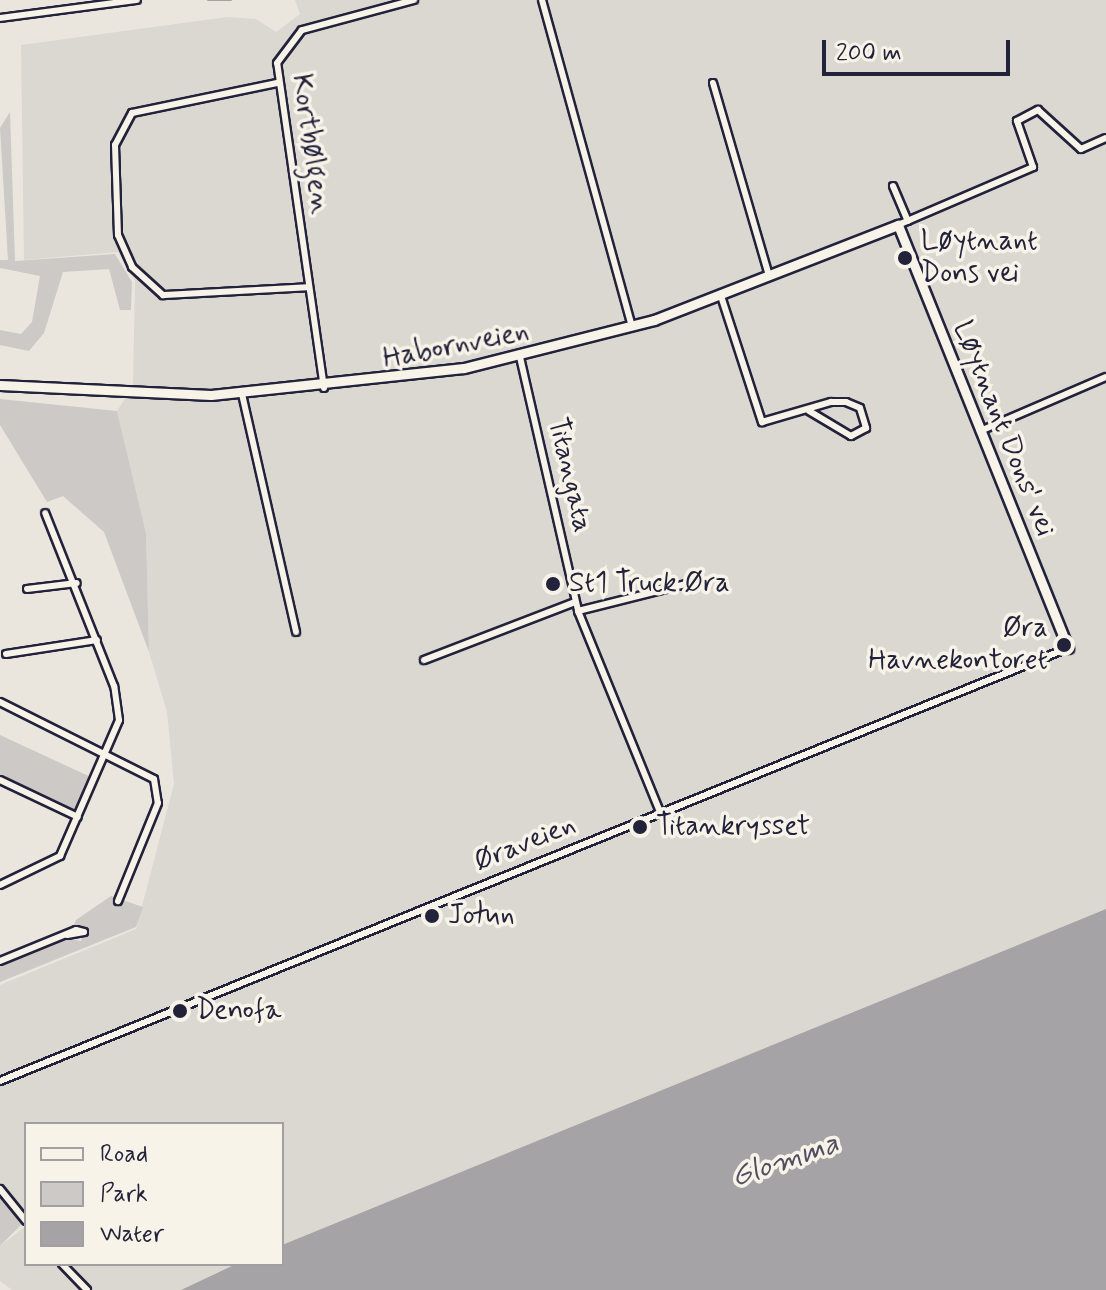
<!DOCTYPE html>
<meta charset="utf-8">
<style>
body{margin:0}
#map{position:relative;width:1106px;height:1290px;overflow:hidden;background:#eae6de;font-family:Mynerve,sans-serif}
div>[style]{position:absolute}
.built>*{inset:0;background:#dbd8d2}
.green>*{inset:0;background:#cdc9c6}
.water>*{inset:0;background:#a6a3a6}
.stream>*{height:2px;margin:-1px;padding:0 1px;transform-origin:1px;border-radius:1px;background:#a6a3a6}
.roads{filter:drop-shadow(2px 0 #22223b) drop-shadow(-2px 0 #22223b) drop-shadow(0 2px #22223b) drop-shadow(0 -2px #22223b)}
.minor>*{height:6px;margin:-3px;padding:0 3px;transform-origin:3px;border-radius:3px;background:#f7f3e8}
.highway>*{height:9px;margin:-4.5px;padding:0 4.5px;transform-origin:4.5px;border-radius:4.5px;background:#f7f3e8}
.dots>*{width:22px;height:22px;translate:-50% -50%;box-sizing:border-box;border:4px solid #f7f3e8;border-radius:50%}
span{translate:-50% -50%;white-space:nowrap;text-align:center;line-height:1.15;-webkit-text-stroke:7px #f7f3e8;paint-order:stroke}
.street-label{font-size:28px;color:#22223b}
.poi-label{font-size:28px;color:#22223b}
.left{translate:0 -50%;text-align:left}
.right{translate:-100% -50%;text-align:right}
.water-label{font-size:30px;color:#504f60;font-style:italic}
.legend{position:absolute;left:24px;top:1122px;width:260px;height:144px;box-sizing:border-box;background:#f7f3e8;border:2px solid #a29fa3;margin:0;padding:10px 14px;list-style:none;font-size:24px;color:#22223b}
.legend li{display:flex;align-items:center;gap:16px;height:40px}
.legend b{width:40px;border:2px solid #a29fa3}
.scale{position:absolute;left:822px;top:40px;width:188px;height:36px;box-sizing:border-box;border:4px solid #22223b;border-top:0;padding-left:10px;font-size:24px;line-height:28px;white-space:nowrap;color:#22223b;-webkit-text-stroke:6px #f7f3e8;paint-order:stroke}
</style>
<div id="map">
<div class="built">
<div style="clip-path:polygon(295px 0,1106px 0,1106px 909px,282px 1245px,282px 1124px,26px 1124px,26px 1220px,0 1189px,0 985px,136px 929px,174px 784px,167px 712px,149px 652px,146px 533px,117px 411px,133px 386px,135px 280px,118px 252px,24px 260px,21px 45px,227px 17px,256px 19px,276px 32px,300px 14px)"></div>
<div style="clip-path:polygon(26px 1226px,26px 1264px,236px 1264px,181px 1290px,12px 1290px,0 1281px,0 1246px)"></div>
</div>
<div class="green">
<div style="clip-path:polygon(10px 112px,15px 261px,115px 254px,132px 282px,131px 310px,120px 310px,109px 269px,63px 272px,44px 333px,29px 351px,0 345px,0 330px,21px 334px,32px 322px,40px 276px,0 268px,0 260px,8px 260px,0 128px)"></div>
<div style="clip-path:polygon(0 399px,117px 411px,146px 533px,149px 652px,104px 532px,63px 496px,47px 502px,0 425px)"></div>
<div style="clip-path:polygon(0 735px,95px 779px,77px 815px,0 779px)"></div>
<div style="clip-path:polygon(111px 896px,143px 907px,136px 927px,0 982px,0 963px,65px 938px,81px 941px,85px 928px,72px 929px,76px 920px)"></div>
<div style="clip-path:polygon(0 1189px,26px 1220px,0 1246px)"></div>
</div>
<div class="water">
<div style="clip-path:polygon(1106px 909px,1106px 1290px,181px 1290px,236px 1264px,282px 1264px,282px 1245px)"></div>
</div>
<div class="stream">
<div style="left:208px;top:0;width:23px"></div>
</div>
<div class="roads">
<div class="minor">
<div style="left:542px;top:0;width:339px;rotate:74.6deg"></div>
<div style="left:0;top:18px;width:138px;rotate:-7.5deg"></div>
<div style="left:277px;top:83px;width:148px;rotate:168.3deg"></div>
<div style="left:132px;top:113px;width:36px;rotate:118deg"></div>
<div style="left:115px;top:145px;width:90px;rotate:88.1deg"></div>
<div style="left:118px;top:235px;width:35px;rotate:66deg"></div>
<div style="left:132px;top:267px;width:42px;rotate:42.1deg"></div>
<div style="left:163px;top:295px;width:146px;rotate:-3.1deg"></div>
<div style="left:713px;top:83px;width:201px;rotate:73.8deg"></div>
<div style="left:893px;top:186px;width:38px;rotate:67deg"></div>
<div style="left:898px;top:225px;width:147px;rotate:-23.2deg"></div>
<div style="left:1033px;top:167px;width:49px;rotate:-109.2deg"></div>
<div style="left:1017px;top:121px;width:24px;rotate:-28deg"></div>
<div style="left:1038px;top:110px;width:58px;rotate:42.2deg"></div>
<div style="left:1081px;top:149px;width:27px;rotate:-24deg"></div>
<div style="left:721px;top:296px;width:133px;rotate:72deg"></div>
<div style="left:762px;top:422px;width:72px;rotate:-16.2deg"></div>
<div style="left:831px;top:402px;width:15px"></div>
<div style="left:846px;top:402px;width:15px;rotate:23deg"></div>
<div style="left:860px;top:408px;width:21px;rotate:73deg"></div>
<div style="left:866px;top:428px;width:17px;rotate:152deg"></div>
<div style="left:851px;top:436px;width:49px;rotate:-149.2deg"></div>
<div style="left:520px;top:357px;width:261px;rotate:77.1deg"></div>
<div style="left:578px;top:611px;width:217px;rotate:67.8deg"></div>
<div style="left:324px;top:388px;width:328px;rotate:-98.2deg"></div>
<div style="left:277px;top:63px;width:41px;rotate:-52.9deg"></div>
<div style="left:302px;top:30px;width:116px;rotate:-15deg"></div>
<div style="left:242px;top:394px;width:244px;rotate:77.2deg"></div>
<div style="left:980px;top:431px;width:137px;rotate:-23.2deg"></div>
<div style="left:27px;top:589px;width:50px;rotate:-6.8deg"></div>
<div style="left:578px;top:611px;width:123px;rotate:-14.1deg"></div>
<div style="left:6px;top:654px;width:92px;rotate:-8.7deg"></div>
<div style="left:424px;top:660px;width:162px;rotate:-21deg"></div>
<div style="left:0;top:702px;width:172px;rotate:26.6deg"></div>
<div style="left:154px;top:779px;width:24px;rotate:81deg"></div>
<div style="left:158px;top:803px;width:106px;rotate:112.2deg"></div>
<div style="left:0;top:780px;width:86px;rotate:25.4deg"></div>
<div style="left:0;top:885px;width:67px;rotate:-25.8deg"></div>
<div style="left:60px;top:856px;width:148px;rotate:-66.5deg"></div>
<div style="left:119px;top:720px;width:34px;rotate:-98deg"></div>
<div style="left:114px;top:686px;width:186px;rotate:-111.7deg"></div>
<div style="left:0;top:961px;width:82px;rotate:-22.2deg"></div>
<div style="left:76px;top:930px;width:8px;rotate:14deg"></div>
<div style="left:84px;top:932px;width:17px;rotate:170deg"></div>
<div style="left:0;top:1081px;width:1152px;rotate:-22.07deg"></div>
<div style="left:0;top:1189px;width:41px;rotate:50.9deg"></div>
<div style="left:62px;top:1264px;width:36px;rotate:46deg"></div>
</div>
<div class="highway">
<div style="left:0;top:385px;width:211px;rotate:2.7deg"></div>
<div style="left:211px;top:395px;width:254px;rotate:-6.1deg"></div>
<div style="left:464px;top:368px;width:196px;rotate:-14.2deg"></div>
<div style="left:654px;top:320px;width:262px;rotate:-21.3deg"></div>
<div style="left:898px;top:225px;width:456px;rotate:68.1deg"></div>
</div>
</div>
<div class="dots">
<div style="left:905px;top:258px;background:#22223b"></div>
<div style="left:553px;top:584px;background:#22223b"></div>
<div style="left:1064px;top:645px;background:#22223b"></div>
<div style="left:640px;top:827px;background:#22223b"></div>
<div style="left:432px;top:916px;background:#22223b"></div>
<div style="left:180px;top:1011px;background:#22223b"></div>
</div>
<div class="street-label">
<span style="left:310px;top:144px;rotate:82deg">Kortbølgen</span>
<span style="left:456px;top:346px;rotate:-11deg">Habornveien</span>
<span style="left:1003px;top:429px;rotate:68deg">Løytnant Dons' vei</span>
<span style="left:569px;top:475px;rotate:77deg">Titangata</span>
<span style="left:525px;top:844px;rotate:-22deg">Øraveien</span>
</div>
<div class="poi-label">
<span class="left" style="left:921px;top:258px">Løytnant<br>Dons vei</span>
<span class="left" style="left:569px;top:584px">St1 Truck Øra</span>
<span class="right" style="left:1048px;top:645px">Øra<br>Havnekontoret</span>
<span class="left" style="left:656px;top:827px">Titankrysset</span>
<span class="left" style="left:448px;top:916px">Jotun</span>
<span class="left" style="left:196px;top:1011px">Denofa</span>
</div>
<div class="water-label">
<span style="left:785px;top:1161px;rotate:-19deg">Glomma</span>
</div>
<ul class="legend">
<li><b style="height:10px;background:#f7f3e8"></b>Road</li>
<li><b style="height:22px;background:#cdc9c6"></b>Park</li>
<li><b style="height:22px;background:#a6a3a6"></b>Water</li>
</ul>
<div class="scale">200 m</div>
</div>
